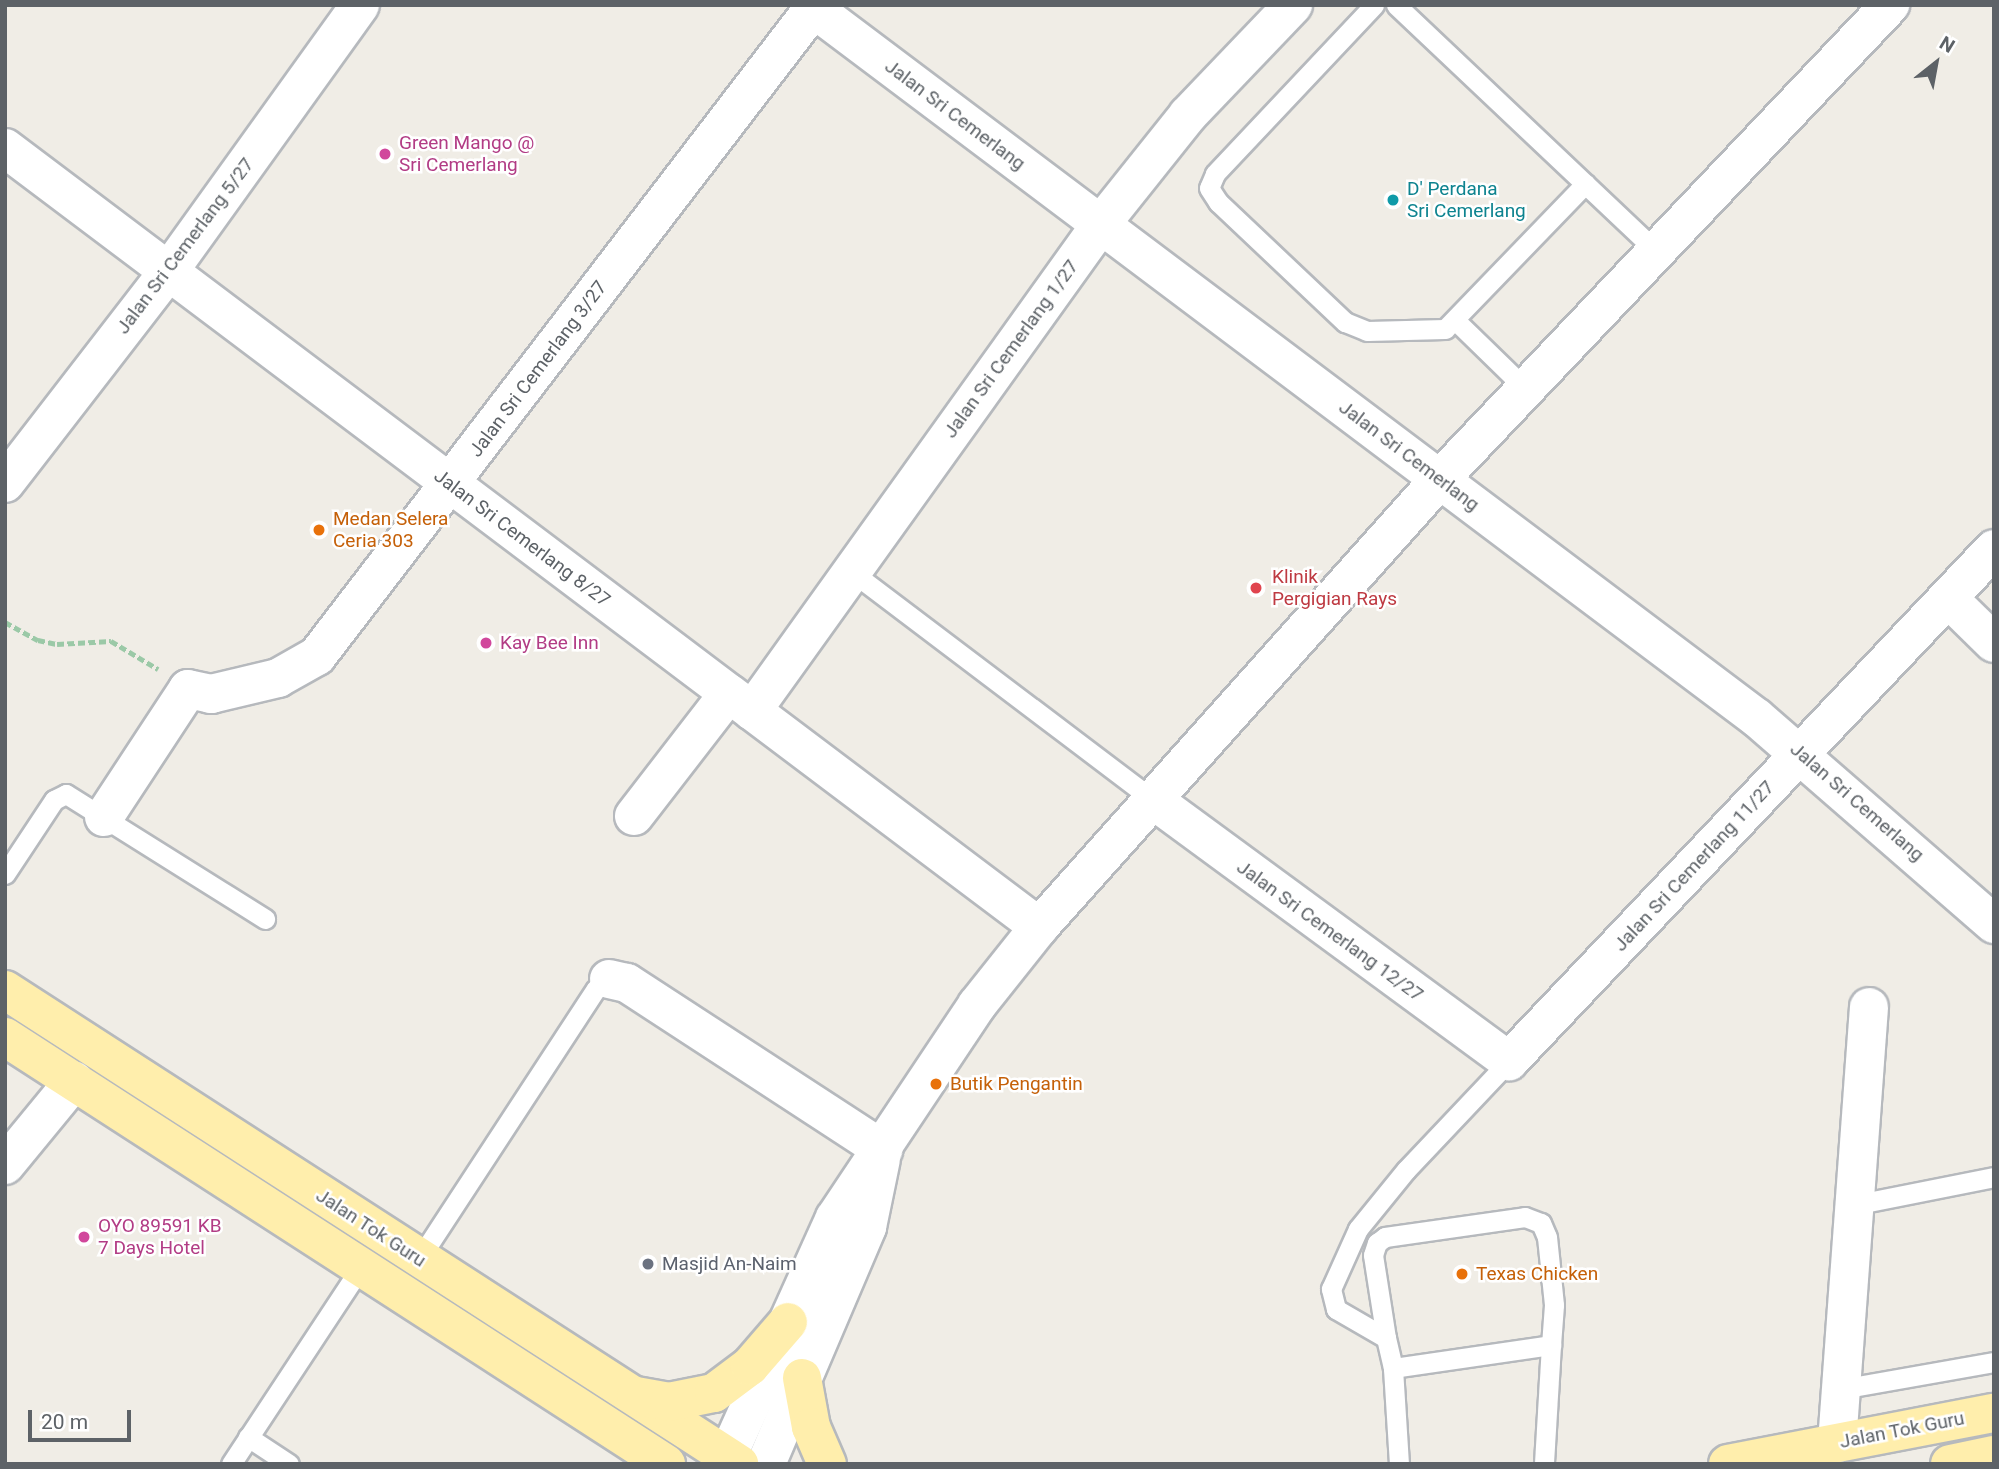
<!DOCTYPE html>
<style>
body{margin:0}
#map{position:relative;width:1999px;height:1469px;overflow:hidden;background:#f0ede6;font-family:Roboto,sans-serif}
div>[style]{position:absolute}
.path>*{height:4.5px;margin-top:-2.25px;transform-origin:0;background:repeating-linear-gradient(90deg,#9bc9a7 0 7px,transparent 0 10.5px)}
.roads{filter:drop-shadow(2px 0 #b6b9bd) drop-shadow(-2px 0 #b6b9bd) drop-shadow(0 2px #b6b9bd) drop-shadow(0 -2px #b6b9bd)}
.service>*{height:19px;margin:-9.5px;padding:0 9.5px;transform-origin:9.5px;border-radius:9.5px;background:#fff}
.minor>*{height:38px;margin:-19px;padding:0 19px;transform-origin:19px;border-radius:19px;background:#fff}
.tertiary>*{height:38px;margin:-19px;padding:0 19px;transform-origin:19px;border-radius:19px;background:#fff}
.primary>*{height:38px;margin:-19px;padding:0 19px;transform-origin:19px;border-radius:19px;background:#ffeeac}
.dots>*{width:19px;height:19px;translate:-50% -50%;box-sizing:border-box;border:4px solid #fff;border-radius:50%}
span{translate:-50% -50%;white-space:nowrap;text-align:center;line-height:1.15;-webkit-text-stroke:5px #fff;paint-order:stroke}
.street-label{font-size:19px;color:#5d6267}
.hotel-label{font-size:19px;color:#b23c85}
.left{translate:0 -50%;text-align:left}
.culture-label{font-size:19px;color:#0d838f}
.food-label{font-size:19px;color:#c56008}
.health-label{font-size:19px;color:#be3a42}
.worship-label{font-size:19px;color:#5b616d}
.frame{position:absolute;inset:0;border:7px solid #5d6267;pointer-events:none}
.north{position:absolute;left:1901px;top:28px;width:70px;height:70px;-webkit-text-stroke:5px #fff;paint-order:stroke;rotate:31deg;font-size:19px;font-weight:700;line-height:28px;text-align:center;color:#5d6267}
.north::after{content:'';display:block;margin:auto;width:24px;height:32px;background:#5d6267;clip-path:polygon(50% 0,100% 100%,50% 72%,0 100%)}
.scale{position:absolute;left:28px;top:1410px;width:103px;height:32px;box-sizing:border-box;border:4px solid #5d6267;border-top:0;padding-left:9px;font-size:21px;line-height:24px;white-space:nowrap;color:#5d6267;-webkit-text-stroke:5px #fff;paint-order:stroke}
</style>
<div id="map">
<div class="path">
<div style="left:5px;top:622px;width:38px;rotate:29deg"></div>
<div style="left:38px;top:640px;width:19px;rotate:12deg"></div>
<div style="left:57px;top:644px;width:54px;rotate:-3.2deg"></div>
<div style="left:111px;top:641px;width:55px;rotate:30.8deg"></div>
</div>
<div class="roads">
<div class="service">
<div style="left:1374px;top:5px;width:232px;rotate:133.3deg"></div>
<div style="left:1215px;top:174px;width:15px;rotate:113deg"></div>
<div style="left:1209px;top:188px;width:17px;rotate:57deg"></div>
<div style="left:1218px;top:202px;width:175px;rotate:43.4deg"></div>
<div style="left:1345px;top:322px;width:24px;rotate:22deg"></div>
<div style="left:1367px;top:331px;width:78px;rotate:-1.5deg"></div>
<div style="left:1445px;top:329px;width:202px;rotate:-46deg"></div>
<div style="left:1396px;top:5px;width:359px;rotate:43.4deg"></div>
<div style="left:1456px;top:321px;width:98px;rotate:44.2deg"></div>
<div style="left:852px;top:572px;width:376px;rotate:37.1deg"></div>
<div style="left:5px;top:874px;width:89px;rotate:-56.5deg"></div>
<div style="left:54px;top:800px;width:13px;rotate:-27deg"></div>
<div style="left:66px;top:794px;width:235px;rotate:32.1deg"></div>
<div style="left:1853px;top:1205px;width:144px;rotate:-11.2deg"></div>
<div style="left:419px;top:1259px;width:323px;rotate:-56.8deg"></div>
<div style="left:596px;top:989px;width:16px;rotate:-38deg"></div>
<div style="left:1386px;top:1338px;width:84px;rotate:-98.9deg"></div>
<div style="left:1373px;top:1255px;width:13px;rotate:-72deg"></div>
<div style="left:1377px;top:1243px;width:10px;rotate:-37deg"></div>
<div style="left:1385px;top:1237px;width:141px;rotate:-8.1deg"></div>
<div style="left:1525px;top:1217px;width:17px;rotate:21deg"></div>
<div style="left:1541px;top:1223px;width:15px;rotate:67deg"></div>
<div style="left:1547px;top:1237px;width:68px;rotate:84.1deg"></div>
<div style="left:1554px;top:1305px;width:40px;rotate:94.3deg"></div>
<div style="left:1393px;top:1368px;width:31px;rotate:-103deg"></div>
<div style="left:1386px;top:1338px;width:58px;rotate:-149.9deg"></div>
<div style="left:1336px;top:1309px;width:21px;rotate:-104deg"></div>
<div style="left:1331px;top:1289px;width:66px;rotate:-65.8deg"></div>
<div style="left:1358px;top:1229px;width:76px;rotate:-50.9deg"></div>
<div style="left:1406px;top:1170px;width:150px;rotate:-46.6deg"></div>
<div style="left:1841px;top:1389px;width:155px;rotate:-10deg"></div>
<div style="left:248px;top:1437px;width:49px;rotate:33.4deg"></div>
<div style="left:231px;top:1464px;width:236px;rotate:-56.6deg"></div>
<div style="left:1399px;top:1464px;width:96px;rotate:-93.6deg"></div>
<div style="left:1393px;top:1368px;width:160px;rotate:-8.3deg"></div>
<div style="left:1551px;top:1345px;width:119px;rotate:93.4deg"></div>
</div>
<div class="minor">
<div style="left:809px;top:5px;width:1186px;rotate:36.95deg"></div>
<div style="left:1757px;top:718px;width:314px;rotate:41deg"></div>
<div style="left:5px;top:148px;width:1295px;rotate:36.99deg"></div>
<div style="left:5px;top:483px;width:268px;rotate:-52.3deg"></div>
<div style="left:169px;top:271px;width:327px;rotate:-54.3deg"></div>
<div style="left:1948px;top:598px;width:64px;rotate:44.4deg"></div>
<div style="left:752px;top:711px;width:599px;rotate:-54.37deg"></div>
<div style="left:1101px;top:224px;width:139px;rotate:-51.4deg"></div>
<div style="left:1188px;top:115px;width:152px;rotate:-46.3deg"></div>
<div style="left:1152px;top:799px;width:443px;rotate:36.3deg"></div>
<div style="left:1509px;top:1061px;width:705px;rotate:-46.55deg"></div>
<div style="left:634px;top:816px;width:155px;rotate:-52.3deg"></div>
<div style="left:104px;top:817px;width:153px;rotate:-56.7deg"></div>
<div style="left:188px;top:689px;width:24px;rotate:12deg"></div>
<div style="left:211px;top:694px;width:69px;rotate:-13.4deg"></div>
<div style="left:278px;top:678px;width:45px;rotate:-29.4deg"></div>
<div style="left:317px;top:656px;width:820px;rotate:-52.53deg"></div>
<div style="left:609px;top:979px;width:18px;rotate:13deg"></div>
<div style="left:627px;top:983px;width:306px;rotate:33.1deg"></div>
<div style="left:5px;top:1165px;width:109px;rotate:-50.6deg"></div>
<div style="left:1837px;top:1443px;width:437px;rotate:-85.8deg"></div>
</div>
<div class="tertiary">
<div style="left:727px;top:1457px;width:262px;rotate:-65.7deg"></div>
<div style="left:835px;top:1218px;width:256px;rotate:-56.3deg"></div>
<div style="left:977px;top:1005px;width:100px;rotate:-51.5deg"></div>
<div style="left:1039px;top:927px;width:601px;rotate:-48.17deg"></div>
<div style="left:1440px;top:479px;width:654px;rotate:-46.49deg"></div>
<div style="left:766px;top:1464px;width:258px;rotate:-66.9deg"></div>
<div style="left:867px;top:1227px;width:69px;rotate:-78.4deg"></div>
</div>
<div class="primary">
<div style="left:5px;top:990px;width:874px;rotate:32.85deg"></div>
<div style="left:5px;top:1037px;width:787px;rotate:32.86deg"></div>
<div style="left:802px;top:1378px;width:50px;rotate:79.6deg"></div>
<div style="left:811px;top:1427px;width:40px;rotate:66.6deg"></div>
<div style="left:636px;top:1396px;width:34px;rotate:10deg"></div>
<div style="left:669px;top:1402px;width:46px;rotate:-11.3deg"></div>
<div style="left:714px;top:1393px;width:45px;rotate:-36.9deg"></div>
<div style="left:750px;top:1366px;width:58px;rotate:-49.2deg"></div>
<div style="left:1728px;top:1464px;width:271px;rotate:-10.9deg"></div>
<div style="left:1950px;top:1464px;width:45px;rotate:-11.6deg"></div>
</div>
</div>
<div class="dots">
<div style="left:385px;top:154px;background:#d1479c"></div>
<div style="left:1393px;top:200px;background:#0f9aa8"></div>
<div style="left:319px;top:530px;background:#e8710a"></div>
<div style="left:1256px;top:588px;background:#e0444e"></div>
<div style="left:486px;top:643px;background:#d1479c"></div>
<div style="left:936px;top:1084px;background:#e8710a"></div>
<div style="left:84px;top:1237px;background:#d1479c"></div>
<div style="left:648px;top:1264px;background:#6b7280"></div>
<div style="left:1462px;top:1274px;background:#e8710a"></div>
</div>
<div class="street-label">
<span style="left:955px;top:115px;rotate:37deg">Jalan Sri Cemerlang</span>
<span style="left:185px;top:246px;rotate:-53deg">Jalan Sri Cemerlang 5/27</span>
<span style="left:1011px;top:349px;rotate:-54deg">Jalan Sri Cemerlang 1/27</span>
<span style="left:538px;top:369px;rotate:-53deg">Jalan Sri Cemerlang 3/27</span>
<span style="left:1409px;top:456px;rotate:37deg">Jalan Sri Cemerlang</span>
<span style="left:522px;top:538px;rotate:37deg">Jalan Sri Cemerlang 8/27</span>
<span style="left:1857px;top:802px;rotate:41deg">Jalan Sri Cemerlang</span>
<span style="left:1694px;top:866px;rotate:-47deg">Jalan Sri Cemerlang 11/27</span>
<span style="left:1330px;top:931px;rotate:36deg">Jalan Sri Cemerlang 12/27</span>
<span style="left:371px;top:1228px;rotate:33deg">Jalan Tok Guru</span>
<span style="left:1902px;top:1430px;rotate:-11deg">Jalan Tok Guru</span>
</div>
<div class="hotel-label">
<span class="left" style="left:399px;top:154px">Green Mango @<br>Sri Cemerlang</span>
<span class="left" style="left:500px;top:643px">Kay Bee Inn</span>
<span class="left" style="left:98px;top:1237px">OYO 89591 KB<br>7 Days Hotel</span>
</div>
<div class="culture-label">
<span class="left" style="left:1407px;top:200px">D' Perdana<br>Sri Cemerlang</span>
</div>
<div class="food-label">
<span class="left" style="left:333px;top:530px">Medan Selera<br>Ceria 303</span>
<span class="left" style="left:950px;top:1084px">Butik Pengantin</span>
<span class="left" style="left:1476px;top:1274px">Texas Chicken</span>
</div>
<div class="health-label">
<span class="left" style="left:1272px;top:588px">Klinik<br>Pergigian Rays</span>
</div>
<div class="worship-label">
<span class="left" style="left:662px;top:1264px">Masjid An-Naim</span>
</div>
<div class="frame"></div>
<div class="north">N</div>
<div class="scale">20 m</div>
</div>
